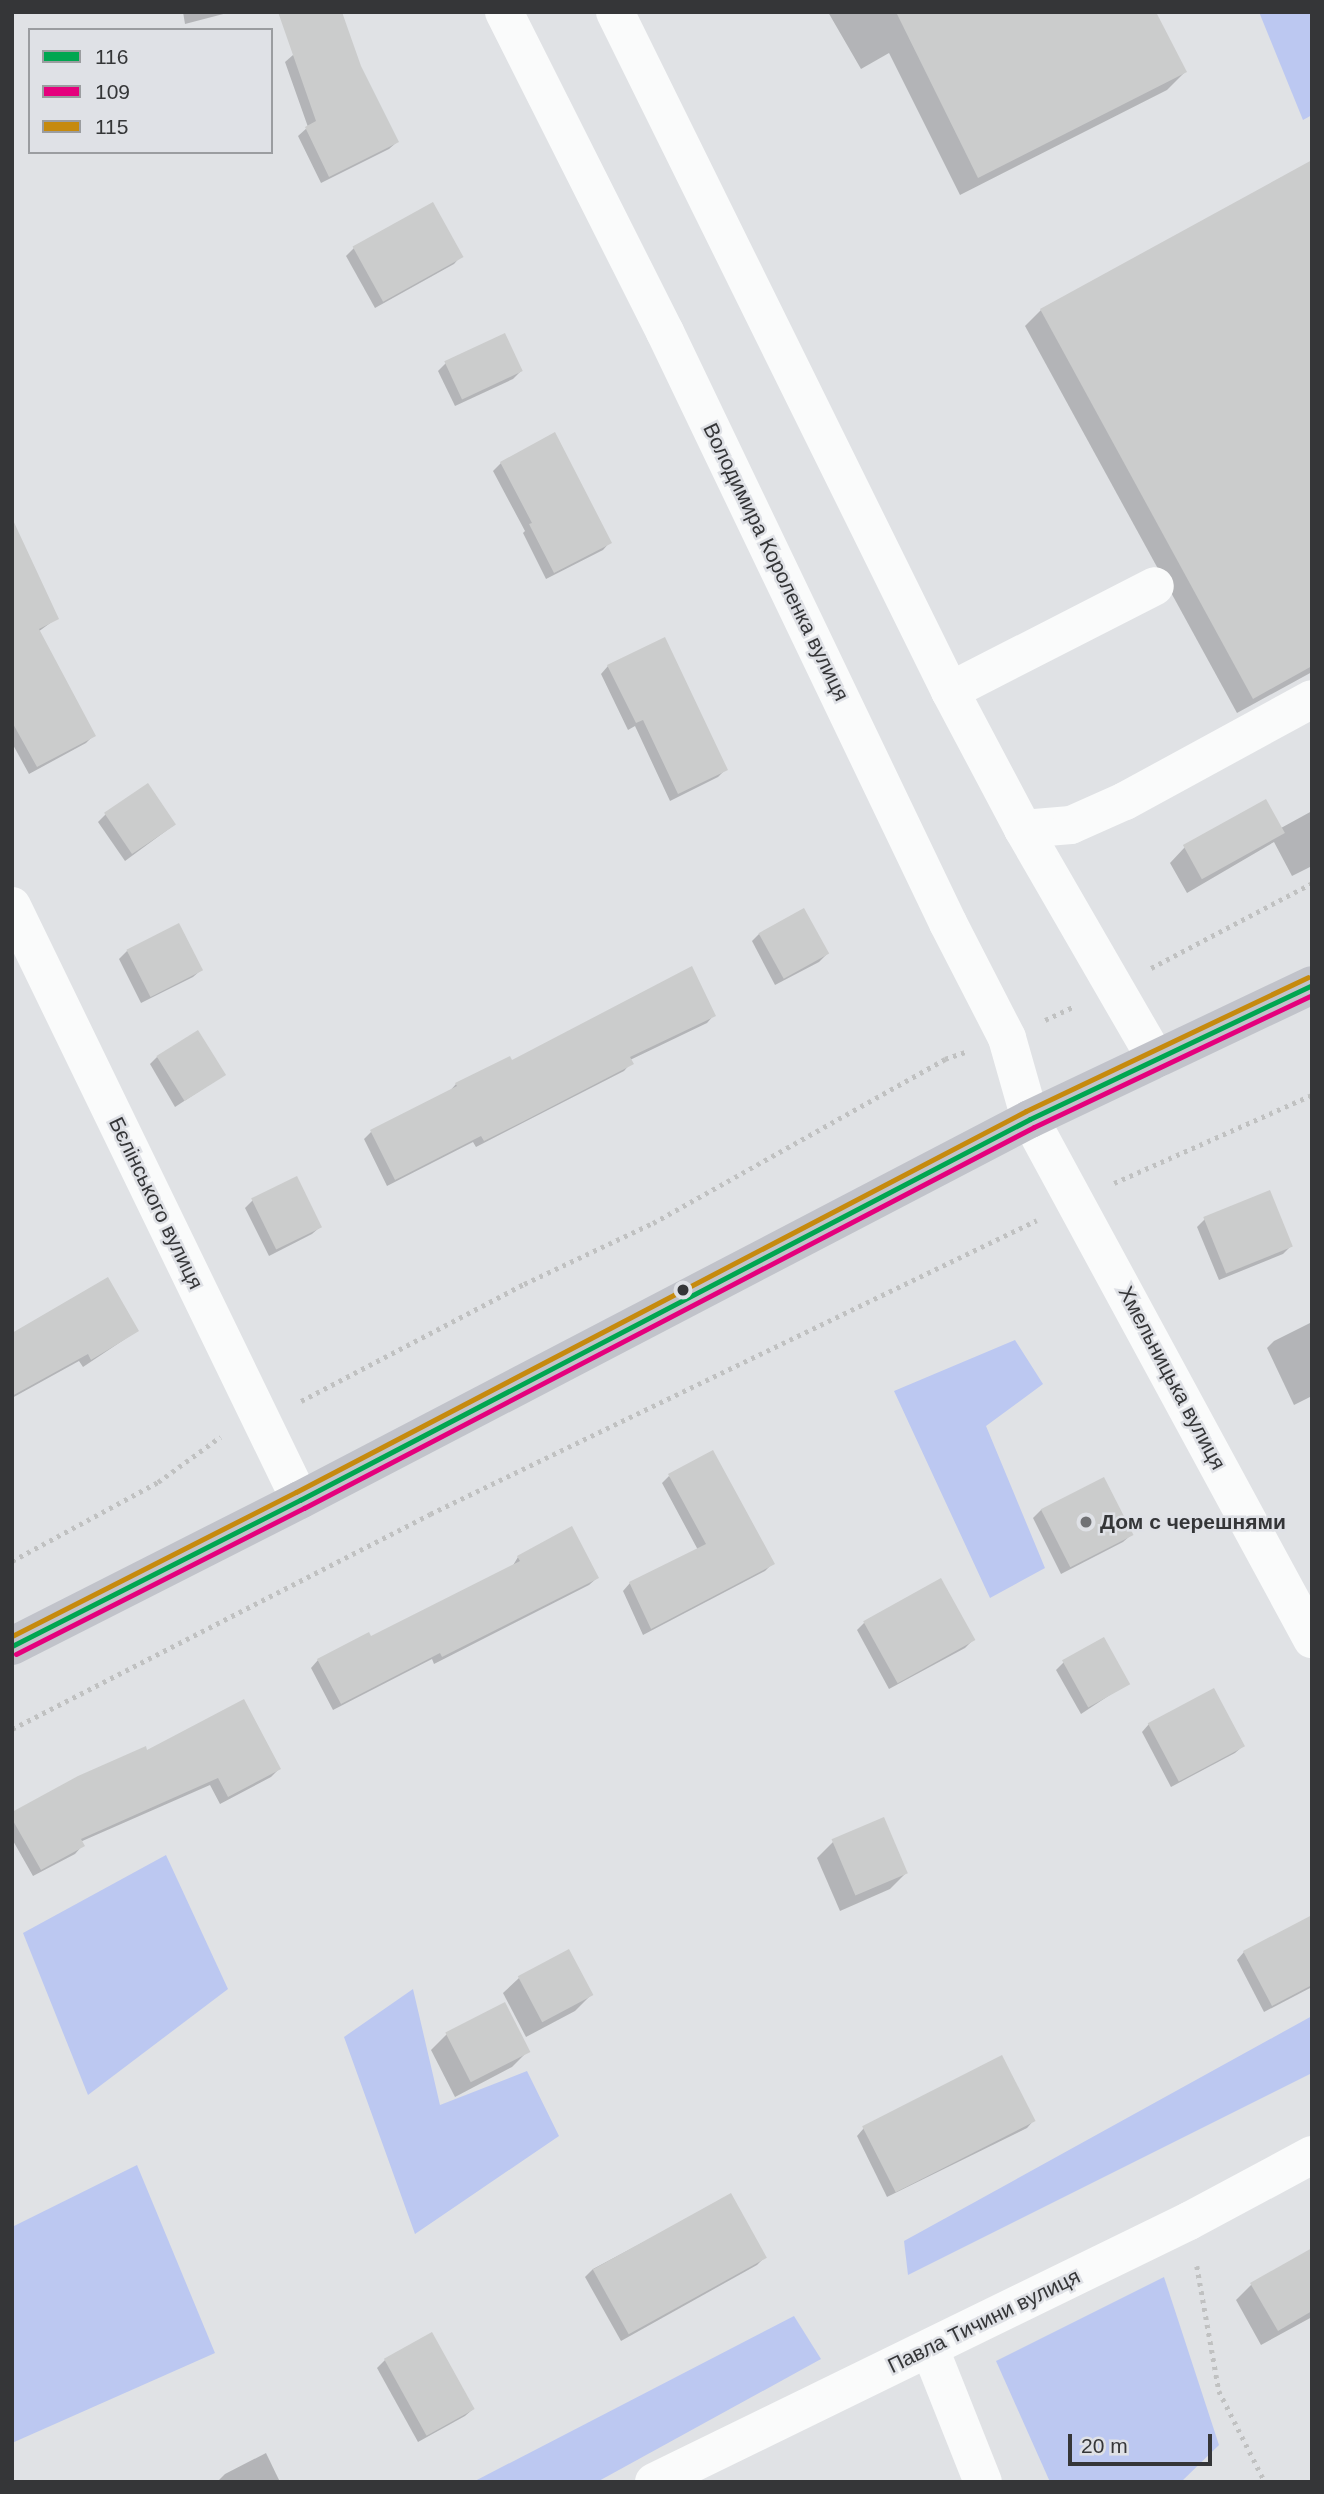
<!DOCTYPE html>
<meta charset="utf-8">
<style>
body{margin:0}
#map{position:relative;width:1324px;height:2494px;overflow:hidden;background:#e0e2e5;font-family:Arial,sans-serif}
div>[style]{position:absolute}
.green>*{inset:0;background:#bcc8f1}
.shadow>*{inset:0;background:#0003}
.building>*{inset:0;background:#cbcccc;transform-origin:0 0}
.path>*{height:4.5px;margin-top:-2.25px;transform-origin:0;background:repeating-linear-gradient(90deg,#c0c1c1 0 3.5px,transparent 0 8.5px)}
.minor>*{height:38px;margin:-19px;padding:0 19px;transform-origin:19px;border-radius:19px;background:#fafbfb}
.major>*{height:38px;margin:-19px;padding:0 19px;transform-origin:19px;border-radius:19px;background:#c1c3ca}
.bus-1>*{height:5px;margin:-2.5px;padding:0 2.5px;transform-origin:2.5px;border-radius:2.5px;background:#00a651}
.bus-2>*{height:5px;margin:-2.5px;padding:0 2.5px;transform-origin:2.5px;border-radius:2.5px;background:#e5007d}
.bus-3>*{height:5px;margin:-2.5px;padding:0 2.5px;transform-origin:2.5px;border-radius:2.5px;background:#c68a0e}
.dots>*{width:19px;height:19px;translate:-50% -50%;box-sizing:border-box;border:4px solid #dfe1e6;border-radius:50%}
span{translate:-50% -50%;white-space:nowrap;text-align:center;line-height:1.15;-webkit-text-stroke:5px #dfe1e6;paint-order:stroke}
.street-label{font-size:21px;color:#353638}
.poi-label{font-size:21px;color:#353638;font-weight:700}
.left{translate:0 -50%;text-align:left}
.frame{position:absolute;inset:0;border:14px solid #353638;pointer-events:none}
.legend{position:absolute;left:28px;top:28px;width:245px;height:126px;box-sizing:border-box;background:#dfe1e6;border:2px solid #9b9da0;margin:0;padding:9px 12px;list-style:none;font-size:21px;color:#353638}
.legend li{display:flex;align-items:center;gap:14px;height:35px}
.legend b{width:35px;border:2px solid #9b9da0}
.scale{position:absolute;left:1068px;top:2434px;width:144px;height:32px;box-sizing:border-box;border:4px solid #353638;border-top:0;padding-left:9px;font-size:21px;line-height:24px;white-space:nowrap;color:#353638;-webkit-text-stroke:5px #dfe1e6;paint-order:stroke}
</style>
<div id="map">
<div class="green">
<div style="clip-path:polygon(1259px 12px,1312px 12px,1312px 115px,1303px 120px)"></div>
<div style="clip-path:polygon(1015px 1340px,1043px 1384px,986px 1426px,1045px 1568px,990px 1598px,894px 1391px)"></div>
<div style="clip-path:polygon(166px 1855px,228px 1989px,88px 2095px,23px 1933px)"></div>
<div style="clip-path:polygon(413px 1989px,440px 2105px,527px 2071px,559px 2136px,415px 2234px,344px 2037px)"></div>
<div style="clip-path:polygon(1312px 2016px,1312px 2073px,908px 2275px,904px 2241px)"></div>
<div style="clip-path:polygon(137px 2165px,215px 2353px,12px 2443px,12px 2227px)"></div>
<div style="clip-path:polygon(1164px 2277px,1219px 2445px,1181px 2482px,1050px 2482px,996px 2361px)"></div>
<div style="clip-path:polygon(794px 2316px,821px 2359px,597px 2482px,473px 2482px)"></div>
</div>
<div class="shadow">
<div style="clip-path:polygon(183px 12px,231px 12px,185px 24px)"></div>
<div style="clip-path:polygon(828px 12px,1154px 12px,1185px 72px,1167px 90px,960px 195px,889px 53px,861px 69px)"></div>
<div style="clip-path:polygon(293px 55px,359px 66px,397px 142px,389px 149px,321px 183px,298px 136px,308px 127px,285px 62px)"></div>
<div style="clip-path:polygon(1312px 162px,1312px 672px,1237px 713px,1025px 326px,1041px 310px)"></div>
<div style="clip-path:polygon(432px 204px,461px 256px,454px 264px,375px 308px,346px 256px,354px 248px)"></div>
<div style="clip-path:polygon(446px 363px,521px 371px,513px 379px,455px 406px,438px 371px)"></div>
<div style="clip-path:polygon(501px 463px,610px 542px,603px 550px,546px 579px,523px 533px,525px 531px,493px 471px)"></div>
<div style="clip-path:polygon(12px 584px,57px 618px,38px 632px,94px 735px,86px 743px,29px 774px,12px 743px)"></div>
<div style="clip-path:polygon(608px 666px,725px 770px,718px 777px,670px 801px,635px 726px,628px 730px,601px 674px)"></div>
<div style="clip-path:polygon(1312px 811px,1312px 866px,1292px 876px,1274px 842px,1187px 893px,1170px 863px,1185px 847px,1281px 828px)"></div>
<div style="clip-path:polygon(106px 814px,174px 825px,125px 861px,98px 822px)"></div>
<div style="clip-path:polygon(759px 934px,827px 954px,819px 962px,775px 985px,752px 941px)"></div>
<div style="clip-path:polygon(127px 951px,201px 970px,193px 977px,141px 1003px,119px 959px)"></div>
<div style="clip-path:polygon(714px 1015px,707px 1023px,630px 1060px,631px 1063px,624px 1071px,476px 1147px,473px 1142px,387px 1186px,364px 1139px,371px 1132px,449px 1092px,456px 1084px,511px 1062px)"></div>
<div style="clip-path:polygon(157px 1057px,224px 1075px,175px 1107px,150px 1064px)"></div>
<div style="clip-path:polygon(253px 1200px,320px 1227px,312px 1234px,269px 1256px,245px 1208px)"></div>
<div style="clip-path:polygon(1205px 1219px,1291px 1246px,1283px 1254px,1219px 1280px,1197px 1227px)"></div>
<div style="clip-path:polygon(1312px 1322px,1312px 1396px,1294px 1405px,1267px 1348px,1274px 1341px)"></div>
<div style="clip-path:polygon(137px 1331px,83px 1367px,79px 1361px,12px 1398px,12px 1335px)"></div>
<div style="clip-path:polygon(669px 1476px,773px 1563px,765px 1571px,643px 1635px,623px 1591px,630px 1583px,698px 1550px,662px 1483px)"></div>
<div style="clip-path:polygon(1103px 1479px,1131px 1535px,1123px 1542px,1061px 1574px,1033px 1518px,1041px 1510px)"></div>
<div style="clip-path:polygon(518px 1557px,597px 1578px,589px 1585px,434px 1664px,432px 1659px,333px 1710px,311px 1668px,318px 1660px,370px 1639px,512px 1567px)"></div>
<div style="clip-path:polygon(864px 1623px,973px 1640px,965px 1648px,889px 1689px,857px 1630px)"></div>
<div style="clip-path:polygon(1064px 1662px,1128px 1683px,1081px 1714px,1056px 1670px)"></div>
<div style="clip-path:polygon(1149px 1724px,1243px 1746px,1235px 1753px,1171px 1787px,1142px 1732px)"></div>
<div style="clip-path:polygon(146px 1752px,279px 1769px,271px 1777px,220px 1804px,210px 1785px,80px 1842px,82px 1846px,75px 1854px,33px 1876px,12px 1839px,12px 1814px)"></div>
<div style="clip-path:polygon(883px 1820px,906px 1873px,890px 1889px,840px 1911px,817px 1858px,833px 1842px)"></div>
<div style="clip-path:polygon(1312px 1917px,1312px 1987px,1264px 2012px,1237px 1960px,1244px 1952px)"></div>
<div style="clip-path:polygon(519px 1978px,591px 1995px,575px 2011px,526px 2037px,503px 1993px)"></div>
<div style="clip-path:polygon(447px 2034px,528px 2051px,512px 2067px,455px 2097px,431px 2050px)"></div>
<div style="clip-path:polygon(1034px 2120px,1027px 2128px,887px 2197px,857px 2136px,864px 2128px)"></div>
<div style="clip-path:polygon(730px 2196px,765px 2257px,757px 2265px,621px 2341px,585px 2277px,593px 2269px)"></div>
<div style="clip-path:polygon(1312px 2250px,1312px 2317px,1261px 2345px,1236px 2300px,1251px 2285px)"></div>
<div style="clip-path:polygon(385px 2360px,473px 2409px,465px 2416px,418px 2442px,377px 2368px)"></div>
<div style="clip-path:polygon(266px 2453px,280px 2482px,217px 2482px,225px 2474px)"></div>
</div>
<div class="building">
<div style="clip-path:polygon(278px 12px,342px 12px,361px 66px,399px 142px,329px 177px,305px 127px,316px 121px)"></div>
<div style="clip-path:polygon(896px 12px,1156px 12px,1187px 72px,978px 178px)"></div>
<div style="clip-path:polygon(1312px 160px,1312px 666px,1253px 699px,1040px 309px)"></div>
<div style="left:433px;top:202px;width:63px;height:92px;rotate:61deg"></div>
<div style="left:505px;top:333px;width:42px;height:67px;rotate:65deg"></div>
<div style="clip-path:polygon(555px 432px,612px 543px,554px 573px,529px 524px,532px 523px,500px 462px)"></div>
<div style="clip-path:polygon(12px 518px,59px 619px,39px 629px,96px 736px,37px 767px,12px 722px)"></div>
<div style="clip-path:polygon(665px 637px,728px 770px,678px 794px,643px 720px,636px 723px,607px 665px)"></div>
<div style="left:148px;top:783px;width:50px;height:53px;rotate:56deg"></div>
<div style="left:1266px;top:799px;width:39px;height:95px;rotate:61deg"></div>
<div style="left:804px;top:908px;width:52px;height:52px;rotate:61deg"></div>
<div style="left:179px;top:923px;width:53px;height:59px;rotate:63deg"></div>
<div style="clip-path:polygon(692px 966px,716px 1016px,630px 1057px,634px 1064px,522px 1122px,484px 1141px,481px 1136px,395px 1180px,370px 1130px,457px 1086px,455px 1083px,510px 1056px,512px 1060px)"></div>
<div style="left:198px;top:1030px;width:53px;height:49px;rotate:58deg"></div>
<div style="left:297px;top:1176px;width:57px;height:51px;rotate:64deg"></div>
<div style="left:1270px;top:1190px;width:61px;height:72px;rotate:68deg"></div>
<div style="clip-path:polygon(108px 1277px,139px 1331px,91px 1360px,88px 1354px,12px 1396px,12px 1333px)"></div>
<div style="clip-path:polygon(713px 1450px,775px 1564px,651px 1629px,629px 1582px,706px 1544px,668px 1474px)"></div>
<div style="left:1104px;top:1477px;width:65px;height:71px;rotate:63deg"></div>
<div style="clip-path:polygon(572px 1526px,599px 1578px,442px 1657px,440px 1653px,341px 1704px,317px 1659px,369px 1632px,371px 1636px,520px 1561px,517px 1556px)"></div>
<div style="left:941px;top:1578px;width:71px;height:89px;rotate:61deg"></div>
<div style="left:1104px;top:1637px;width:54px;height:48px;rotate:61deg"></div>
<div style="left:1214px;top:1688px;width:66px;height:75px;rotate:62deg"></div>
<div style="clip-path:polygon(244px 1699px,281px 1769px,228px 1797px,218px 1778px,81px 1839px,85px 1846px,41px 1870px,12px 1819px,12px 1812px,78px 1776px,146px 1746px,147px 1750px)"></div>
<div style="left:884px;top:1817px;width:61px;height:57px;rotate:67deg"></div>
<div style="clip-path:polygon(1312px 1915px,1312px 1985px,1272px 2006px,1243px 1951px)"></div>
<div style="left:569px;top:1949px;width:52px;height:58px;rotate:62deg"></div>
<div style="left:505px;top:2002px;width:56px;height:67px;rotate:63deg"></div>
<div style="left:1002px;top:2055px;width:74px;height:157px;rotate:63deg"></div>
<div style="left:731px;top:2193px;width:74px;height:158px;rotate:61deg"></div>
<div style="clip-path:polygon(1312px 2248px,1312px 2311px,1278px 2331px,1250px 2283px)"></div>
<div style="left:432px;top:2332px;width:88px;height:55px;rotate:61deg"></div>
</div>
<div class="path">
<div style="left:1151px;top:968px;width:182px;rotate:-27.8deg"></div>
<div style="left:1045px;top:1020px;width:33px;rotate:-25deg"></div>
<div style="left:1114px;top:1183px;width:217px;rotate:-24deg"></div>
<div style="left:301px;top:1401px;width:252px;rotate:-27.7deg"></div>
<div style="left:524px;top:1284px;width:143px;rotate:-25.3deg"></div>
<div style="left:653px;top:1223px;width:335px;rotate:-29.3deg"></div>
<div style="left:945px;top:1059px;width:21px;rotate:-19deg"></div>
<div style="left:12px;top:1561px;width:166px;rotate:-28.4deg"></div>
<div style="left:158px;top:1482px;width:77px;rotate:-36deg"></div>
<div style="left:12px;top:1729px;width:470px;rotate:-27.2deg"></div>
<div style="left:430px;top:1514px;width:674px;rotate:-25.84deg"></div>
<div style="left:1197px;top:2266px;width:127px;rotate:80deg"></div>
<div style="left:1219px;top:2391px;width:102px;rotate:63.2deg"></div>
</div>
<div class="minor">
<div style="left:504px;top:12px;width:358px;rotate:63.3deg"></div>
<div style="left:665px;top:332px;width:655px;rotate:64.41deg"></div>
<div style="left:948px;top:923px;width:129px;rotate:62.8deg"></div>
<div style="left:1007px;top:1038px;width:84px;rotate:74.1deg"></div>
<div style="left:1030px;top:1119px;width:592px;rotate:61.53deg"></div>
<div style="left:615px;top:12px;width:757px;rotate:63.74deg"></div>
<div style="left:950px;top:691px;width:230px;rotate:-27.1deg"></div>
<div style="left:950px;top:691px;width:156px;rotate:62.1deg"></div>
<div style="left:1023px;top:829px;width:48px;rotate:-4.8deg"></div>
<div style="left:1071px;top:825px;width:59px;rotate:-24deg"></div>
<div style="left:1125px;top:801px;width:213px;rotate:-28.6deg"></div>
<div style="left:1023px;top:829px;width:266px;rotate:60deg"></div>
<div style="left:12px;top:906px;width:660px;rotate:64.13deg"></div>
<div style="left:930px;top:2349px;width:143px;rotate:68.3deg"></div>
<div style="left:654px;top:2482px;width:595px;rotate:-26.01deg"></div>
<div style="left:1189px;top:2221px;width:140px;rotate:-28.2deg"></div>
</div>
<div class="major">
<div style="left:12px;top:1646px;width:323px;rotate:-26.9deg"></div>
<div style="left:300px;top:1500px;width:823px;rotate:-27.56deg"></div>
<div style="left:1030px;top:1119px;width:312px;rotate:-25.4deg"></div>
</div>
<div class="bus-1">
<div style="left:12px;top:1646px;width:323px;rotate:-26.9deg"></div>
<div style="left:300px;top:1500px;width:823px;rotate:-27.56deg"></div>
<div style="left:1030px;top:1119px;width:312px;rotate:-25.4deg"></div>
</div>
<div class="bus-2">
<div style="left:16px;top:1654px;width:323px;rotate:-26.9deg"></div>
<div style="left:304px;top:1508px;width:823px;rotate:-27.56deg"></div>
<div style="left:1034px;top:1127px;width:308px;rotate:-25.4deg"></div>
</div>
<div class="bus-3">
<div style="left:12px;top:1636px;width:318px;rotate:-26.9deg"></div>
<div style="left:296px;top:1492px;width:823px;rotate:-27.56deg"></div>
<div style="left:1026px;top:1111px;width:312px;rotate:-25.4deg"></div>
</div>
<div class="dots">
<div style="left:683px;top:1290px;background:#353638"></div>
<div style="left:1086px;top:1522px;background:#717275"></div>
</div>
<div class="street-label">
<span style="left:776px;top:562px;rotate:64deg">Володимира Короленка вулиця</span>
<span style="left:156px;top:1203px;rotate:64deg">Бєлінського вулиця</span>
<span style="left:1172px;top:1378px;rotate:62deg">Хмельницька вулиця</span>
<span style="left:984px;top:2321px;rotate:-26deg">Павла Тичини вулиця</span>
</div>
<div class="poi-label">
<span class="left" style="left:1100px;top:1522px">Дом с черешнями</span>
</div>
<div class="frame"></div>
<ul class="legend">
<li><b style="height:9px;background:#00a651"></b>116</li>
<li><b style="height:9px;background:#e5007d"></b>109</li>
<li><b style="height:9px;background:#c68a0e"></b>115</li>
</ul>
<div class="scale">20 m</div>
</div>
